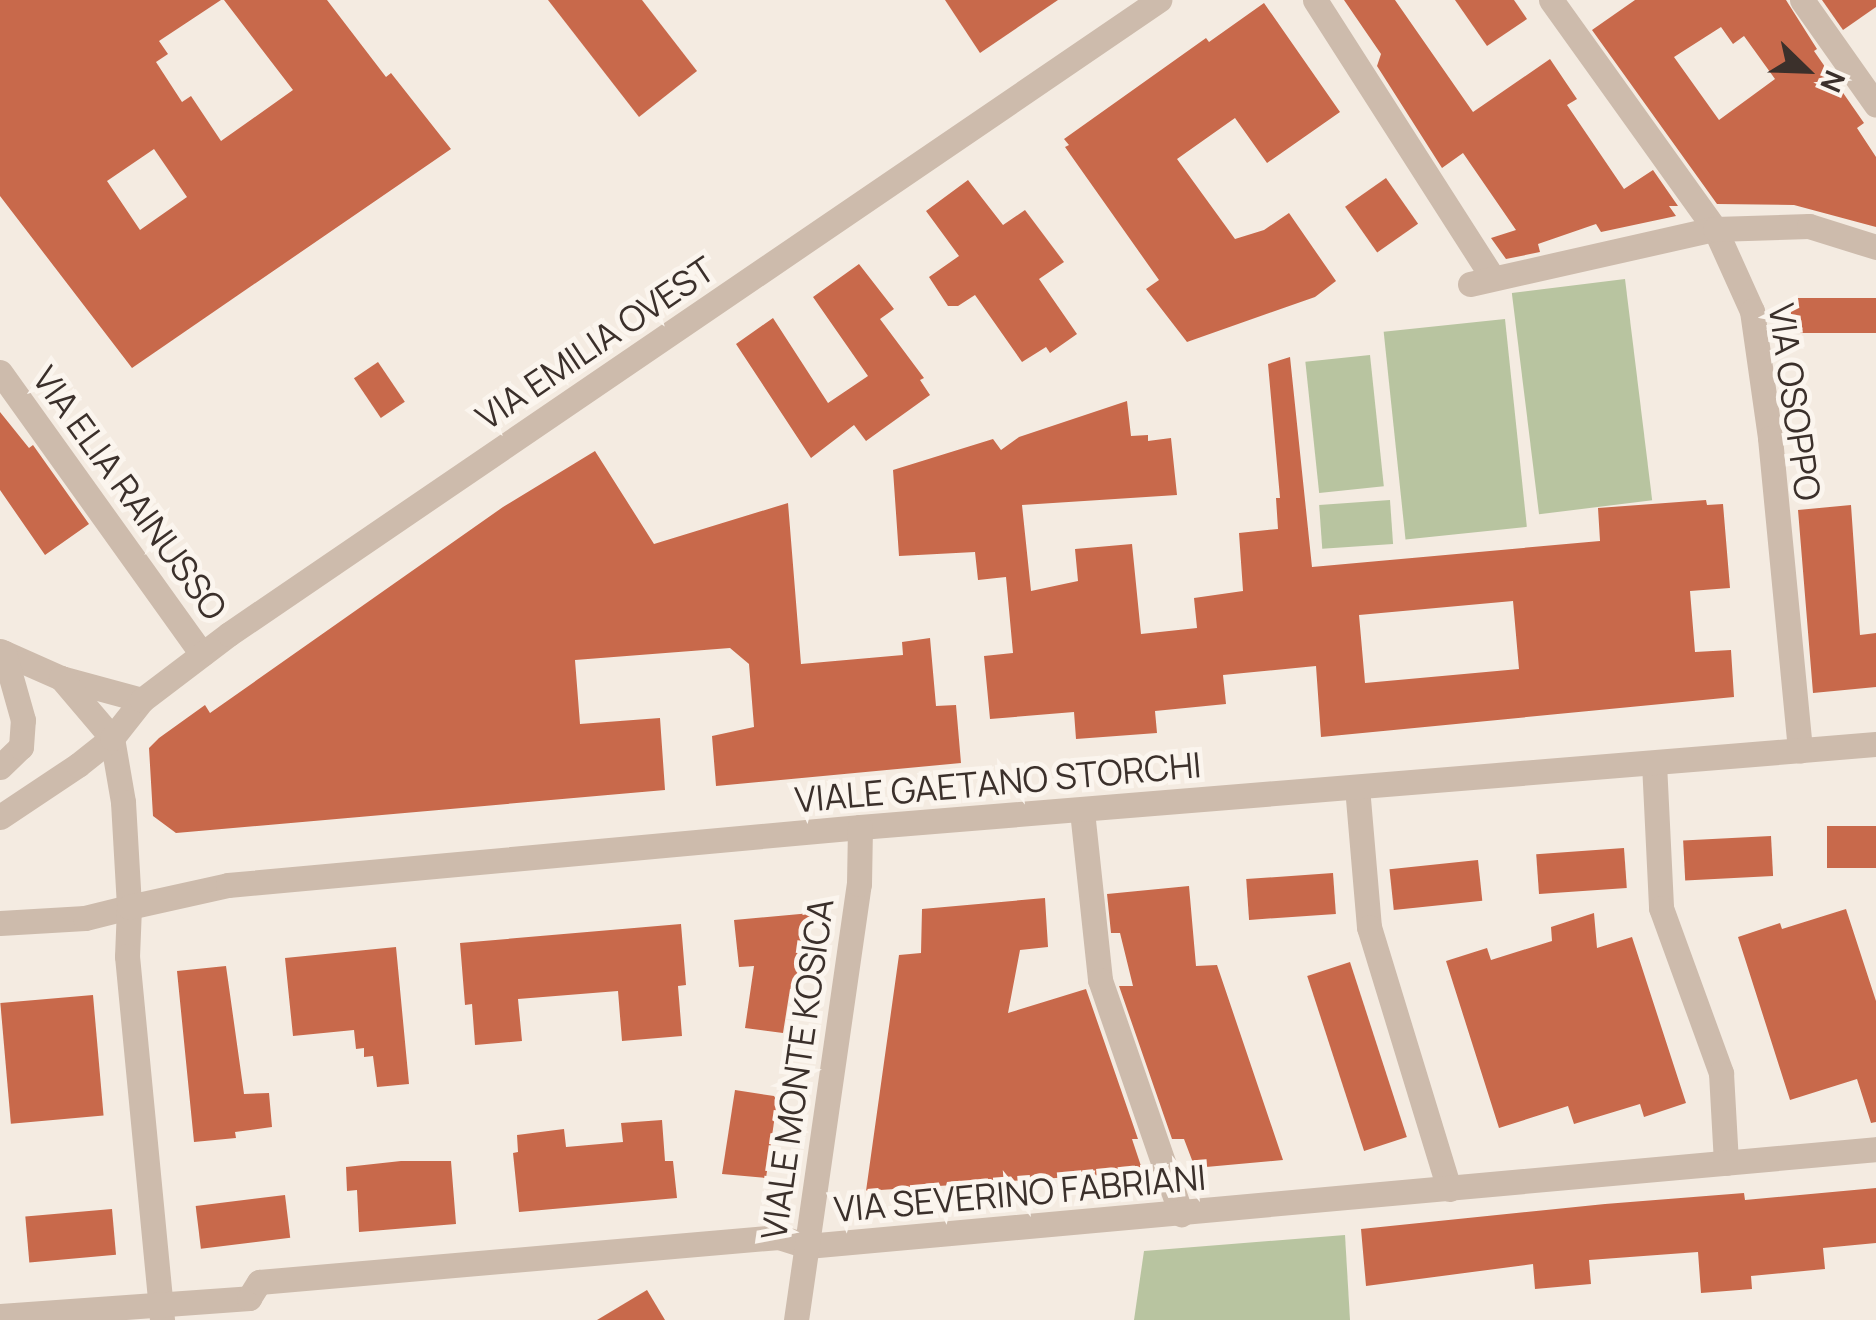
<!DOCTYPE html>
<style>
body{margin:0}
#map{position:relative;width:1876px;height:1320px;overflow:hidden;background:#f4ebe1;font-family:Manrope,sans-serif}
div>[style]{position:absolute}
.green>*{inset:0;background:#b8c4a0;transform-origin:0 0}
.building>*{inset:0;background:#c8694b;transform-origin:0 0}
.minor>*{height:25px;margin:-12.5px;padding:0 12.5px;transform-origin:12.5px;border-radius:12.5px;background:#cdbbac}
.tertiary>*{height:25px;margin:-12.5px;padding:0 12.5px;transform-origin:12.5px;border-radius:12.5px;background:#cdbbac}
span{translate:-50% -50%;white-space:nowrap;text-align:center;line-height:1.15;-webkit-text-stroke:10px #fbf5ee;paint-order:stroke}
.street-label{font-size:35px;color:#3b302b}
.north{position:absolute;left:1756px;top:20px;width:100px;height:100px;-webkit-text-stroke:8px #fbf5ee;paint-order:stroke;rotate:113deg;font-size:28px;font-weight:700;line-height:40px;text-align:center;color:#3b302b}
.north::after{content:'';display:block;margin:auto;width:35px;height:45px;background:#3b302b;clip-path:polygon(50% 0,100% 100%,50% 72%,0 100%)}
</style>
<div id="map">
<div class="green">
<div style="left:1625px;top:279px;width:223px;height:114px;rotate:83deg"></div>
<div style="left:1505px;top:319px;width:209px;height:122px;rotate:84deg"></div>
<div style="left:1370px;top:355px;width:132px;height:65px;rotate:84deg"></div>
<div style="left:1390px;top:500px;width:44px;height:71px;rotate:86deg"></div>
<div style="clip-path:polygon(1345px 1235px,1350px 1320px,1134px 1320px,1144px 1251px)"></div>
</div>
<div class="building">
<div style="clip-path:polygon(evenodd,0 0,221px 0,159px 41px,168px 54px,156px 62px,182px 102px,191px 96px,221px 141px,293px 90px,224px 0,327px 0,386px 77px,391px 73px,451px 149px,132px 368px,0 196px,0 0,154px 149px,187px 197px,140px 230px,107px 181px,154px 149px)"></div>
<div style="clip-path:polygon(548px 0,642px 0,697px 71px,639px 117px)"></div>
<div style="clip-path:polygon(945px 0,1058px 0,980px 53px)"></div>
<div style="clip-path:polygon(1344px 0,1395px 0,1473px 112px,1550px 59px,1577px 99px,1567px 105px,1624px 189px,1653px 170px,1678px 206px,1669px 206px,1676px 216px,1601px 232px,1596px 224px,1538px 244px,1540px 252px,1506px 259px,1491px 238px,1516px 230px,1463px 153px,1442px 168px,1377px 66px,1381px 54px)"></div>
<div style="clip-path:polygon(1455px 0,1514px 0,1527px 19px,1487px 46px)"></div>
<div style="clip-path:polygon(evenodd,1635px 0,1786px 0,1817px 49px,1814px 51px,1864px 123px,1857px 128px,1876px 157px,1876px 227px,1794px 205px,1717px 204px,1592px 30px,1635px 0,1721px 27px,1733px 44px,1744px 36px,1775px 79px,1719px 120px,1674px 57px,1721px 27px)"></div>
<div style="clip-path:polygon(1822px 0,1876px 0,1876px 7px,1843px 30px)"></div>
<div style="clip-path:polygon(1264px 3px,1340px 112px,1267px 163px,1235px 118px,1177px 159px,1235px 239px,1264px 230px,1289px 213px,1336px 281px,1315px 297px,1187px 342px,1146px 289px,1159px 280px,1065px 147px,1069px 145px,1064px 139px,1206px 38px,1209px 42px)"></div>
<div style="left:1386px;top:178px;width:56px;height:50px;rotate:55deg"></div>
<div style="clip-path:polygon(968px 180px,1003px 225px,1025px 210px,1064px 262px,1039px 279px,1077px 334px,1050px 353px,1046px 347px,1022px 362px,975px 295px,958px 306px,948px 306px,929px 277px,959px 256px,926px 211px)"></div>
<div style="clip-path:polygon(859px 264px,894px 309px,880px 319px,924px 378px,920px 380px,930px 395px,866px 441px,854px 425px,811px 458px,736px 344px,773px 318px,828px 403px,868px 376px,813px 297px)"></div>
<div style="left:1876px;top:298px;width:35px;height:85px;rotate:90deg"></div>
<div style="clip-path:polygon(evenodd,1290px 357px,1312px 567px,1600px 541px,1598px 508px,1706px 500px,1707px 505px,1723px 504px,1730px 588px,1690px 591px,1695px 652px,1731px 650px,1734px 697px,1321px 737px,1316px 666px,1223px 675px,1226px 704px,1155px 711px,1157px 733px,1076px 739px,1074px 712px,990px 719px,984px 656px,1013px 653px,1006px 577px,978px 580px,975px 552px,899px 556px,893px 470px,993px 439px,1001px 450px,1019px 437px,1127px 401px,1131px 436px,1148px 435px,1148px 441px,1171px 438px,1177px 495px,1022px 505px,1031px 591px,1078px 581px,1075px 549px,1132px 544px,1141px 634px,1197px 628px,1194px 598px,1243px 591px,1239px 533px,1278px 529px,1276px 498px,1280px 498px,1268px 364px,1290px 357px,1513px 601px,1519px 669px,1365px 683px,1359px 615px,1513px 601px)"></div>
<div style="left:378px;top:362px;width:48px;height:29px;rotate:56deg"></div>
<div style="clip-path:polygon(0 412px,29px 448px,33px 445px,89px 524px,45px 555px,0 490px)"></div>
<div style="clip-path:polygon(595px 451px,654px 544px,788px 503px,801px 664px,903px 655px,902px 642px,930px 638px,936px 706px,956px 705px,961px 763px,716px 786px,712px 736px,754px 727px,749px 664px,730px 648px,575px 660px,580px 724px,660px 718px,665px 790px,176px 833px,153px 816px,149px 748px,159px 738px,205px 705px,210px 713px,503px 507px)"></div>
<div style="clip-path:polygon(1851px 505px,1860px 635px,1876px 633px,1876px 687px,1813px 693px,1798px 510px)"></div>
<div style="left:1876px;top:826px;width:42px;height:49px;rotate:90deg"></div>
<div style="left:1771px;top:836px;width:40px;height:88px;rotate:87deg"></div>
<div style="left:1624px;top:848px;width:40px;height:88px;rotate:86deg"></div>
<div style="left:1478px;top:860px;width:41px;height:89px;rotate:84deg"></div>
<div style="left:1333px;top:873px;width:41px;height:87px;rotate:86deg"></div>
<div style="clip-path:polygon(1189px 886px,1196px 966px,1217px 965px,1283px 1160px,1195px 1168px,1184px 1139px,1172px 1139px,1119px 986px,1133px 986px,1120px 933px,1111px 933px,1107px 894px)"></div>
<div style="clip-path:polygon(1045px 898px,1048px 947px,1020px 950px,1008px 1013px,1086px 989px,1138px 1139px,1132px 1139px,1143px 1172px,866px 1191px,899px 955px,921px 953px,922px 909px)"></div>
<div style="clip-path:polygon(1846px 909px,1876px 1001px,1876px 1122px,1871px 1123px,1857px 1079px,1790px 1100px,1738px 937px,1780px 923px,1782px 929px)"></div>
<div style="clip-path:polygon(811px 913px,801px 990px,790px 989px,783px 1033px,745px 1028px,754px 966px,739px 967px,734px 920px)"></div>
<div style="clip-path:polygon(1594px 913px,1597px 948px,1632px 937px,1686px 1103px,1644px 1117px,1640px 1104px,1574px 1124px,1568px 1106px,1499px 1128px,1446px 961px,1487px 948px,1491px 960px,1552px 941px,1551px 927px)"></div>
<div style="clip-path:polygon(681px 924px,686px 985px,678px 986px,682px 1036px,622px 1041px,618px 991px,518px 999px,522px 1041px,475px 1045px,472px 1004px,465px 1005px,460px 943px)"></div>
<div style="clip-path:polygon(396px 947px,409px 1084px,377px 1087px,373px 1056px,364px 1057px,364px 1048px,356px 1049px,354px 1030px,293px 1036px,285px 958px)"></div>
<div style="left:1350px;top:962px;width:184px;height:45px;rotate:72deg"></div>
<div style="clip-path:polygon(226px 966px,244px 1094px,269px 1093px,272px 1127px,235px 1132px,236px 1138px,194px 1142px,177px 971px)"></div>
<div style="left:93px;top:995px;width:121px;height:93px;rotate:85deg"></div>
<div style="clip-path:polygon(735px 1090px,774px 1096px,777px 1101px,766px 1178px,722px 1174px)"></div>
<div style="clip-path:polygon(662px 1120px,665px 1161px,673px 1161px,677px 1198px,519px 1212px,513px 1153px,518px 1152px,517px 1135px,564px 1129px,566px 1147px,623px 1142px,621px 1123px)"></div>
<div style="clip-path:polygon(401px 1161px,451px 1161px,456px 1224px,359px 1232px,357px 1190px,347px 1191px,346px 1167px)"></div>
<div style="clip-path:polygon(1876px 1188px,1876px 1243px,1823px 1248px,1825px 1269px,1751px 1276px,1752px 1289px,1701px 1293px,1698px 1252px,1589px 1260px,1591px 1284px,1535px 1289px,1533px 1264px,1366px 1286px,1361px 1229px,1605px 1204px,1744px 1193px,1745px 1200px)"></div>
<div style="left:285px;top:1195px;width:43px;height:90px;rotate:83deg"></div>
<div style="left:112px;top:1209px;width:46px;height:87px;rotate:85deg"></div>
<div style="clip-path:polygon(647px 1290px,665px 1320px,597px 1320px)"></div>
</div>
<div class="minor">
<div style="left:1315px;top:0;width:330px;rotate:57.4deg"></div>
<div style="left:1551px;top:0;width:282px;rotate:54.4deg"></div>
<div style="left:1715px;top:229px;width:90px;rotate:65.7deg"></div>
<div style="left:1752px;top:311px;width:128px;rotate:81.9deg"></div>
<div style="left:1770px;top:438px;width:314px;rotate:84.5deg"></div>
<div style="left:1802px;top:0;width:128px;rotate:54.8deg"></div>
<div style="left:1470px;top:284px;width:251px;rotate:-12.7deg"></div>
<div style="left:1715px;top:229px;width:94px;rotate:-1.8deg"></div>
<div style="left:1809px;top:226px;width:70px;rotate:17.4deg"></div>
<div style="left:0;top:372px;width:347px;rotate:54.4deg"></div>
<div style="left:1654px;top:763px;width:145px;rotate:87.2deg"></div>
<div style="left:1661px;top:908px;width:176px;rotate:70deg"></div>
<div style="left:1721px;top:1073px;width:90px;rotate:86.8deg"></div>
<div style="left:1357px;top:787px;width:141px;rotate:85.1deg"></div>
<div style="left:1369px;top:927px;width:274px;rotate:73deg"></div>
<div style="left:1082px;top:811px;width:170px;rotate:83.9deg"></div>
<div style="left:1100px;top:980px;width:248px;rotate:70.9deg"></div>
<div style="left:0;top:923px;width:85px;rotate:-3.4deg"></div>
<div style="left:85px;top:918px;width:45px;rotate:-14deg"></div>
<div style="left:129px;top:907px;width:49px;rotate:92.3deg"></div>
<div style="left:127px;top:956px;width:366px;rotate:84.5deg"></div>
<div style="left:0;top:1316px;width:250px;rotate:-4.1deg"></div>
<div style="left:249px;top:1298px;width:19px;rotate:-58deg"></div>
<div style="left:259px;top:1282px;width:522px;rotate:-4.95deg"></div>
<div style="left:779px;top:1237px;width:29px;rotate:18deg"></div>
<div style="left:807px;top:1246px;width:1073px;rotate:-5.18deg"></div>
</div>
<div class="tertiary">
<div style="left:0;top:651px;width:67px;rotate:23.9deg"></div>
<div style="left:61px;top:678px;width:84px;rotate:15.2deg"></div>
<div style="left:61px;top:678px;width:79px;rotate:49.6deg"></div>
<div style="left:112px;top:738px;width:65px;rotate:80.2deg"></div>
<div style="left:123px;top:802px;width:105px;rotate:86.7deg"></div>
<div style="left:129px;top:907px;width:101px;rotate:-12.5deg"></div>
<div style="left:228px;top:885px;width:635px;rotate:-5.24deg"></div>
<div style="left:860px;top:827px;width:1019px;rotate:-4.67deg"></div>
<div style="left:0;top:767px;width:29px;rotate:-44deg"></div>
<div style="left:21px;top:747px;width:27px;rotate:-86deg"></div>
<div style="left:23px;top:720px;width:70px;rotate:-105.8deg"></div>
<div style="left:0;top:817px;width:94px;rotate:-33.7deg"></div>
<div style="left:78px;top:765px;width:43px;rotate:-38.5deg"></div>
<div style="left:112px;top:738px;width:48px;rotate:-51.7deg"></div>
<div style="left:142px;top:700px;width:109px;rotate:-37.2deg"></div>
<div style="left:229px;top:634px;width:1126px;rotate:-34.28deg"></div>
<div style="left:796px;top:1320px;width:441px;rotate:-81.8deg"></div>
<div style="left:859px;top:884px;width:57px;rotate:-89deg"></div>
</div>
<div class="street-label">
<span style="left:595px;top:343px;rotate:-34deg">VIA EMILIA OVEST</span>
<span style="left:1795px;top:402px;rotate:82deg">VIA OSOPPO</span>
<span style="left:130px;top:493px;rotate:54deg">VIA ELIA RAINUSSO</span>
<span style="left:998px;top:782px;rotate:-5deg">VIALE GAETANO STORCHI</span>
<span style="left:797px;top:1069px;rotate:-82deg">VIALE MONTE KOSICA</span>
<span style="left:1020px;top:1193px;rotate:-5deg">VIA SEVERINO FABRIANI</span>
</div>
<div class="north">N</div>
</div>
